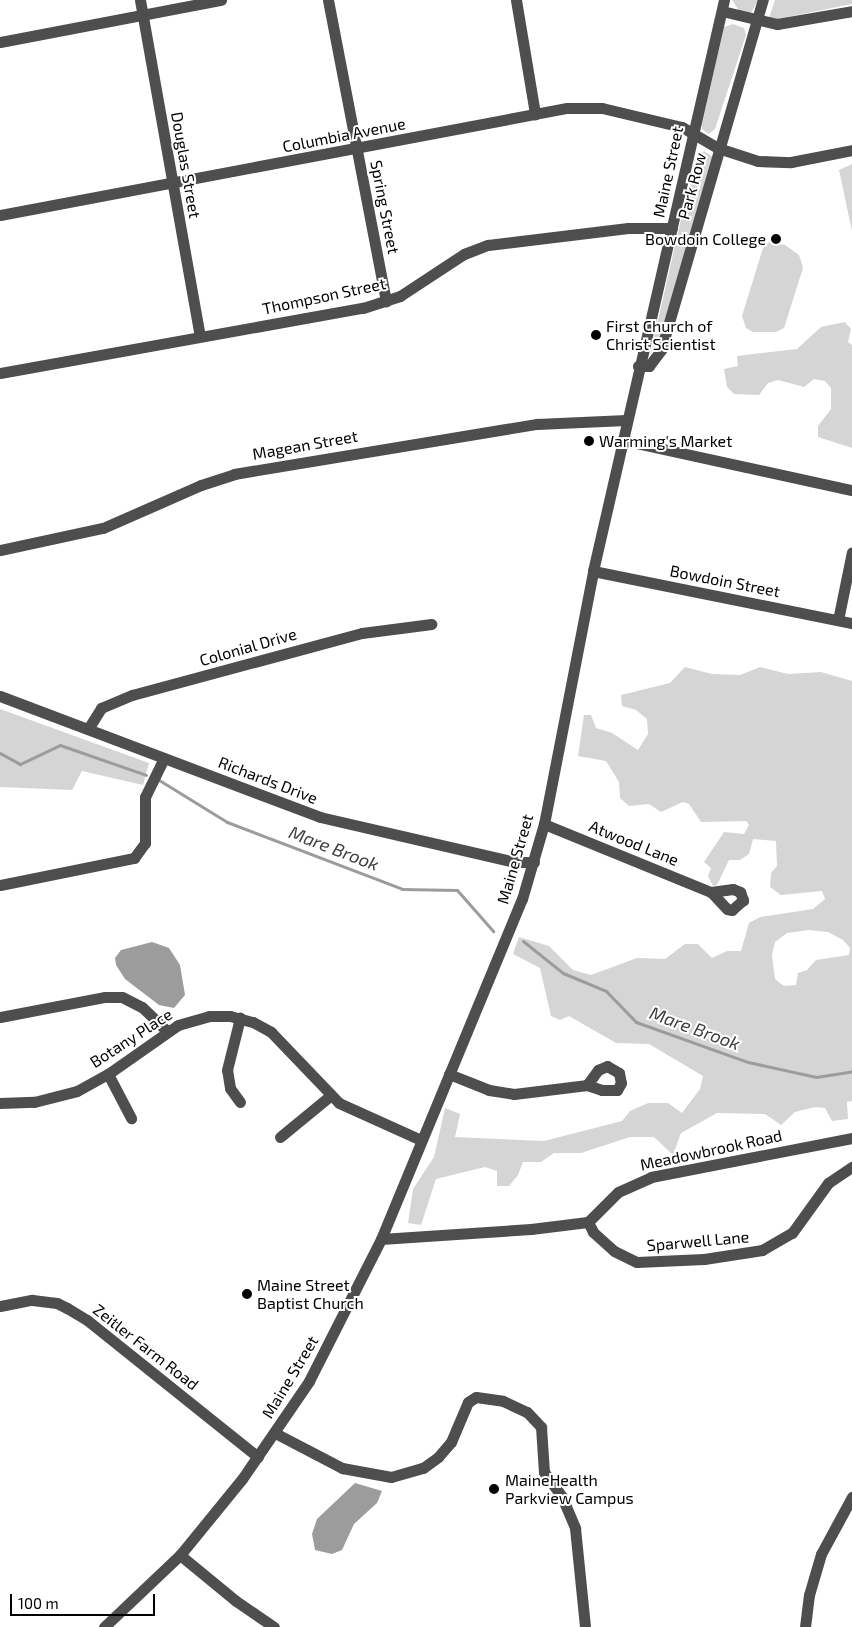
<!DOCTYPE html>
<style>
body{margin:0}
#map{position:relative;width:852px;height:1627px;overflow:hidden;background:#fff;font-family:"Exo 2",sans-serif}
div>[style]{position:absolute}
.green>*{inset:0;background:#d5d5d5}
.water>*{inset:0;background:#9c9c9c}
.stream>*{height:3px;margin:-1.5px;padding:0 1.5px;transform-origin:1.5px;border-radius:1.5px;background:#9c9c9c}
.minor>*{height:11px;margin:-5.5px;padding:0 5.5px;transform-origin:5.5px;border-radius:5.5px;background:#4e4e4e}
.dots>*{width:14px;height:14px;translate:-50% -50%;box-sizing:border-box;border:2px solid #fff;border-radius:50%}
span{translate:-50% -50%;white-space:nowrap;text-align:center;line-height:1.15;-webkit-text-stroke:4px #fff;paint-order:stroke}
.street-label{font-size:16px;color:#000}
.poi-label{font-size:16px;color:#000}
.right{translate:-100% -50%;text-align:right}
.left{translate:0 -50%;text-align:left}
.water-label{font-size:18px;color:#3d3d3d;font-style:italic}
.scale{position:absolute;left:10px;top:1594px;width:145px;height:22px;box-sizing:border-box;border:2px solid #000;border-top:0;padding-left:6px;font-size:15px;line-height:18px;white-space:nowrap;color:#000;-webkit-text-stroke:4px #fff;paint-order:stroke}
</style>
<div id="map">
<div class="green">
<div style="clip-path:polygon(732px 0,758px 0,751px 13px,740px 12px)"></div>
<div style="clip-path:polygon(775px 0,852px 0,852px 4px,777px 19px,769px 18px)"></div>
<div style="clip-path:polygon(733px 24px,744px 28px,746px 35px,715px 129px,709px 134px,702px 129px,702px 124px,724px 27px)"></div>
<div style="clip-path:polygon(704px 151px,713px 157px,660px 336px,650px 355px,695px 158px)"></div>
<div style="clip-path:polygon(852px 164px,852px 231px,839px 170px)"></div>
<div style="clip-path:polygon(769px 242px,785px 245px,799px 255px,803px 268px,784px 328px,776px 332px,753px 332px,746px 328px,742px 316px,763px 248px)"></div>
<div style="clip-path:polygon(845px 322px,851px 329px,848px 342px,852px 345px,852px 448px,818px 437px,818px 426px,831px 409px,831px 388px,825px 381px,814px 379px,804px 387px,778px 380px,768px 383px,759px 395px,734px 394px,727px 387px,724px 369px,738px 366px,737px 356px,797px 349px,821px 327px)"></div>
<div style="clip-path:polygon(evenodd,685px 667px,712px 674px,740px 675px,760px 667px,788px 674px,821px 672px,852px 681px,852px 1101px,847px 1102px,848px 1119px,832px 1121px,825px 1108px,815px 1107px,795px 1112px,781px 1125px,765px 1114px,717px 1113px,681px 1133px,673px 1155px,654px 1137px,630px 1137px,581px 1153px,554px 1153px,541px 1162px,523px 1162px,518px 1175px,509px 1186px,497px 1186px,497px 1171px,485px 1167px,436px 1179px,421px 1225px,408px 1223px,413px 1189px,434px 1157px,445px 1108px,460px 1114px,455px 1137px,544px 1141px,622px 1121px,630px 1111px,648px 1103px,668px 1103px,682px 1113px,700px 1089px,703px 1076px,649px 1044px,616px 1043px,569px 1016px,560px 1020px,551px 1016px,540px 968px,513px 954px,519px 937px,549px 946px,573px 970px,591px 975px,637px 958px,665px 959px,685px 944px,698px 944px,712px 958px,727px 951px,741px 951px,749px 923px,760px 917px,813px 909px,825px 899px,822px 891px,781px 895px,770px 887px,771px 873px,777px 866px,776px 841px,753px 839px,749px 854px,740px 860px,729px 860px,717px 885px,713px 886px,708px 876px,711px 868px,704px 862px,724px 832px,744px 834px,749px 825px,746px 821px,701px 822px,689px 804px,683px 802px,661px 812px,649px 804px,629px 806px,620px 798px,619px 782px,606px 761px,578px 756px,584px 715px,591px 715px,596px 728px,612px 733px,638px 750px,648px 734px,647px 719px,636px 710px,622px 706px,621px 695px,670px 683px,685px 667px,809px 930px,828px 932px,843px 940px,850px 948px,849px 955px,816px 960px,807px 970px,798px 973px,796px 985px,784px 986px,775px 979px,772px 955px,775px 942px,787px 933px,809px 930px)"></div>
<div style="clip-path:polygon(0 709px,149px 763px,143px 785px,82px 771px,72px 790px,0 787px)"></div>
</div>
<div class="water">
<div style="clip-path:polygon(152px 942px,169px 948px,180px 965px,185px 995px,174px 1008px,159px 1005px,125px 979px,116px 965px,115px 958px,121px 950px)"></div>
<div style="clip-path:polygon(355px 1483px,382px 1491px,377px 1503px,354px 1524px,342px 1550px,332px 1554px,315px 1550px,312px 1534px,317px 1519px)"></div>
</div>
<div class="stream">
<div style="left:0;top:753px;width:23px;rotate:29deg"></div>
<div style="left:20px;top:764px;width:44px;rotate:-25.4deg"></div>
<div style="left:60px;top:745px;width:91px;rotate:19.2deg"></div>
<div style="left:159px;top:780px;width:80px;rotate:31.7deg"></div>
<div style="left:227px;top:822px;width:187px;rotate:20.9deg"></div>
<div style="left:402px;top:889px;width:55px;rotate:1deg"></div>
<div style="left:457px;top:890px;width:55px;rotate:48.7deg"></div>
<div style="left:523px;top:941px;width:51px;rotate:38.7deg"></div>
<div style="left:563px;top:973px;width:47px;rotate:22.7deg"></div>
<div style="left:606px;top:991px;width:43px;rotate:45.9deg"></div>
<div style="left:636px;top:1022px;width:119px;rotate:19.7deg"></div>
<div style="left:748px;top:1062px;width:70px;rotate:12.4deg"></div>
<div style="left:816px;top:1077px;width:36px;rotate:-9deg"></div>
</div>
<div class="minor">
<div style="left:140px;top:0;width:342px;rotate:79.9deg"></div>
<div style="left:328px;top:0;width:307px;rotate:79.1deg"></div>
<div style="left:516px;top:0;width:116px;rotate:80.5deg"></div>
<div style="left:722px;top:11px;width:57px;rotate:13.3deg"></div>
<div style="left:777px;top:24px;width:76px;rotate:-9.8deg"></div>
<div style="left:0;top:42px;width:225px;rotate:-10.8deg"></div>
<div style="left:0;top:215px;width:577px;rotate:-10.69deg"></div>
<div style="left:567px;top:108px;width:35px"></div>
<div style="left:602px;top:108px;width:82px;rotate:13.4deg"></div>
<div style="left:682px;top:127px;width:42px;rotate:30.3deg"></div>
<div style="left:718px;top:148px;width:42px;rotate:18deg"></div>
<div style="left:758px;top:161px;width:33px;rotate:2deg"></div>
<div style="left:791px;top:162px;width:62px;rotate:-11.1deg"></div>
<div style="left:638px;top:366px;width:11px"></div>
<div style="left:649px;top:366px;width:20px;rotate:-53deg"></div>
<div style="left:661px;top:350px;width:365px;rotate:-73.8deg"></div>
<div style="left:0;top:373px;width:369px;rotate:-10.2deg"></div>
<div style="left:363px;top:308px;width:39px;rotate:-18deg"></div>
<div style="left:400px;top:296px;width:77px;rotate:-33.3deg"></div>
<div style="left:464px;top:254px;width:26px;rotate:-21deg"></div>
<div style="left:488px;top:245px;width:141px;rotate:-6.9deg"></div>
<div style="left:628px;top:228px;width:44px"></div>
<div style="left:622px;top:440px;width:235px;rotate:12.3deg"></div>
<div style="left:0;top:550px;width:105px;rotate:-12.1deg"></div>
<div style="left:103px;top:528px;width:107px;rotate:-23.7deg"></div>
<div style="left:201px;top:485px;width:35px;rotate:-18deg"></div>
<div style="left:234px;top:474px;width:307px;rotate:-9.4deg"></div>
<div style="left:537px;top:424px;width:89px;rotate:-2.6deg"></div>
<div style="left:593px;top:571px;width:264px;rotate:11.4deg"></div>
<div style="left:838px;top:620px;width:69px;rotate:-78.4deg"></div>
<div style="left:0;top:696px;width:342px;rotate:20.7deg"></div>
<div style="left:320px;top:817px;width:200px;rotate:13deg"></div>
<div style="left:515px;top:862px;width:19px"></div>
<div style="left:88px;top:729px;width:25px;rotate:-58deg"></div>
<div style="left:101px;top:708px;width:34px;rotate:-23deg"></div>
<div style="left:132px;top:695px;width:238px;rotate:-15.1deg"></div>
<div style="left:362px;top:633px;width:70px;rotate:-7.4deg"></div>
<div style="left:544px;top:824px;width:180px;rotate:22.2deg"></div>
<div style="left:0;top:885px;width:137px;rotate:-11.4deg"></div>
<div style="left:134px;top:858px;width:19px;rotate:-54deg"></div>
<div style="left:145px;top:843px;width:46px;rotate:-90deg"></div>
<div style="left:145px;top:797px;width:43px;rotate:-64deg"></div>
<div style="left:733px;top:889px;width:8px;rotate:23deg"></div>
<div style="left:740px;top:892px;width:9px;rotate:69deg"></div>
<div style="left:743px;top:900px;width:15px;rotate:138deg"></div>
<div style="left:732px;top:910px;width:5px;rotate:-169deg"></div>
<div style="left:727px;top:909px;width:23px;rotate:-133deg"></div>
<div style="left:711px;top:892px;width:22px;rotate:-8deg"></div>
<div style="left:0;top:1017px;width:107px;rotate:-10.8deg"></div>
<div style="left:105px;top:997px;width:17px"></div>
<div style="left:122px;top:997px;width:22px;rotate:27deg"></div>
<div style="left:142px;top:1007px;width:35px;rotate:44deg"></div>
<div style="left:607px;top:1066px;width:14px;rotate:30deg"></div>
<div style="left:619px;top:1073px;width:10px;rotate:79deg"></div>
<div style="left:621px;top:1083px;width:8px;rotate:120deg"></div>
<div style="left:617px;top:1090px;width:15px;rotate:180deg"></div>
<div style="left:602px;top:1090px;width:16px;rotate:-162deg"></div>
<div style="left:587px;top:1085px;width:19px;rotate:-54deg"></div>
<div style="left:598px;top:1070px;width:10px;rotate:-24deg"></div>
<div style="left:108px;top:1074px;width:50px;rotate:62.4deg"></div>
<div style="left:449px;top:1074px;width:43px;rotate:21.8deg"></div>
<div style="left:489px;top:1090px;width:25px;rotate:9deg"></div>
<div style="left:514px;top:1094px;width:74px;rotate:-7deg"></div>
<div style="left:240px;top:1102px;width:17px;rotate:-126deg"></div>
<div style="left:230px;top:1088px;width:18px;rotate:-99deg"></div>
<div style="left:227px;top:1070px;width:54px;rotate:-76deg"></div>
<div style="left:0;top:1103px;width:34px;rotate:-2deg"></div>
<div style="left:34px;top:1102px;width:44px;rotate:-14.3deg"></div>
<div style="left:77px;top:1091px;width:35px;rotate:-29deg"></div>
<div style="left:108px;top:1074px;width:85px;rotate:-35deg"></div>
<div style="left:178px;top:1025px;width:32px;rotate:-16deg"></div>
<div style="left:209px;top:1016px;width:21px"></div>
<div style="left:230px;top:1016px;width:24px;rotate:15deg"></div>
<div style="left:253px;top:1022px;width:21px;rotate:29deg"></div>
<div style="left:271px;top:1032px;width:98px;rotate:46.2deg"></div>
<div style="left:339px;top:1103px;width:90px;rotate:24.3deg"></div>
<div style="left:280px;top:1137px;width:65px;rotate:-39.4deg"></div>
<div style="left:588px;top:1222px;width:11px;rotate:63deg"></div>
<div style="left:593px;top:1232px;width:28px;rotate:42deg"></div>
<div style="left:614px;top:1251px;width:25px;rotate:26deg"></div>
<div style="left:637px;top:1262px;width:67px;rotate:-2.6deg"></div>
<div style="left:704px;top:1259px;width:59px;rotate:-8.8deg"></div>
<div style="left:762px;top:1250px;width:34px;rotate:-30deg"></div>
<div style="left:792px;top:1233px;width:62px;rotate:-54.2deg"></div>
<div style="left:828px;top:1183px;width:29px;rotate:-34deg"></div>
<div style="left:381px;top:1239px;width:150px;rotate:-3.8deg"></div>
<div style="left:531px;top:1229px;width:57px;rotate:-7deg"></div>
<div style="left:588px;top:1222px;width:42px;rotate:-45deg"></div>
<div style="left:618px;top:1192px;width:36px;rotate:-24deg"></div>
<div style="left:651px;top:1177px;width:205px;rotate:-11deg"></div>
<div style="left:0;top:1306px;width:33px;rotate:-11deg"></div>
<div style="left:32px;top:1300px;width:25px;rotate:7deg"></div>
<div style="left:57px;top:1303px;width:11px;rotate:27deg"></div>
<div style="left:67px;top:1308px;width:23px;rotate:31deg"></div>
<div style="left:87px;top:1320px;width:219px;rotate:38.7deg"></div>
<div style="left:275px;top:1433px;width:76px;rotate:27.6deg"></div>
<div style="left:342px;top:1468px;width:50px;rotate:10.4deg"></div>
<div style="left:391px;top:1477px;width:33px;rotate:-16deg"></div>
<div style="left:423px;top:1468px;width:19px;rotate:-36deg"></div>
<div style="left:438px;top:1457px;width:20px;rotate:-49deg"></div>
<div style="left:451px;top:1442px;width:43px;rotate:-67deg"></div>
<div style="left:468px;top:1402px;width:9px;rotate:-32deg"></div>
<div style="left:476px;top:1397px;width:27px;rotate:8deg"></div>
<div style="left:503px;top:1401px;width:26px;rotate:25deg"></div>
<div style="left:527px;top:1412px;width:21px;rotate:47deg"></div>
<div style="left:541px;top:1427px;width:45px;rotate:86.2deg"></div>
<div style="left:544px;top:1472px;width:31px;rotate:54deg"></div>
<div style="left:562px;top:1497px;width:34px;rotate:67deg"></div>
<div style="left:575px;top:1528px;width:100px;rotate:84.2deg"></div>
<div style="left:180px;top:1555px;width:72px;rotate:39.4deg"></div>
<div style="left:236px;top:1601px;width:46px;rotate:34.4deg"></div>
<div style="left:104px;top:1627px;width:105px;rotate:-43.5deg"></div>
<div style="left:180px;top:1555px;width:98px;rotate:-50.8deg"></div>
<div style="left:242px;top:1479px;width:119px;rotate:-55.6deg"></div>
<div style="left:309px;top:1381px;width:159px;rotate:-63.1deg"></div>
<div style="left:381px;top:1239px;width:368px;rotate:-67.5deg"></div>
<div style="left:522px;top:899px;width:78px;rotate:-73.7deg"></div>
<div style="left:544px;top:824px;width:258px;rotate:-79deg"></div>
<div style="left:593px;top:571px;width:586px;rotate:-77.08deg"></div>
<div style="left:805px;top:1627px;width:32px;rotate:-83deg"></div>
<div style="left:809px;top:1595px;width:43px;rotate:-73.7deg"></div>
<div style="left:821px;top:1554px;width:65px;rotate:-61.5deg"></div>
</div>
<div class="dots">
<div style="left:776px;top:239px;background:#000"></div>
<div style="left:596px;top:335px;background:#000"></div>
<div style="left:589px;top:441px;background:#000"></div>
<div style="left:247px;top:1294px;background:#000"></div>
<div style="left:494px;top:1489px;background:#000"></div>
</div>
<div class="street-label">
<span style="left:344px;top:135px;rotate:-11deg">Columbia Avenue</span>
<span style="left:186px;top:165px;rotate:80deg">Douglas Street</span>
<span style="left:668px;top:172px;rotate:-78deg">Maine Street</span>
<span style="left:692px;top:186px;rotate:-75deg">Park Row</span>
<span style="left:385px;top:207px;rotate:79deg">Spring Street</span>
<span style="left:324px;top:296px;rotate:-12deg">Thompson Street</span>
<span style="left:305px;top:445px;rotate:-10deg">Magean Street</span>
<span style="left:725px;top:581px;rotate:11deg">Bowdoin Street</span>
<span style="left:248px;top:647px;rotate:-16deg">Colonial Drive</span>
<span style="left:268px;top:780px;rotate:21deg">Richards Drive</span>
<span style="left:634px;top:843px;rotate:22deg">Atwood Lane</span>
<span style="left:515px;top:859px;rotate:-74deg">Maine Street</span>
<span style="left:131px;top:1038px;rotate:-33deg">Botany Place</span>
<span style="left:711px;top:1150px;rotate:-12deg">Meadowbrook Road</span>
<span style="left:698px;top:1241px;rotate:-5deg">Sparwell Lane</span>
<span style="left:146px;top:1347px;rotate:38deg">Zeitler Farm Road</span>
<span style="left:290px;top:1377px;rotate:-59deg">Maine Street</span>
</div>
<div class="poi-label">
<span class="right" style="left:766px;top:239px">Bowdoin College</span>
<span class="left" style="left:606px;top:335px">First Church of<br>Christ Scientist</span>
<span class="left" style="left:599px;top:441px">Warming's Market</span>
<span class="left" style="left:257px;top:1294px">Maine Street<br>Baptist Church</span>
<span class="left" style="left:505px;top:1489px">MaineHealth<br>Parkview Campus</span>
</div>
<div class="water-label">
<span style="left:334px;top:848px;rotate:21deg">Mare Brook</span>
<span style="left:695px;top:1028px;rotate:20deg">Mare Brook</span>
</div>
<div class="scale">100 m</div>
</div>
